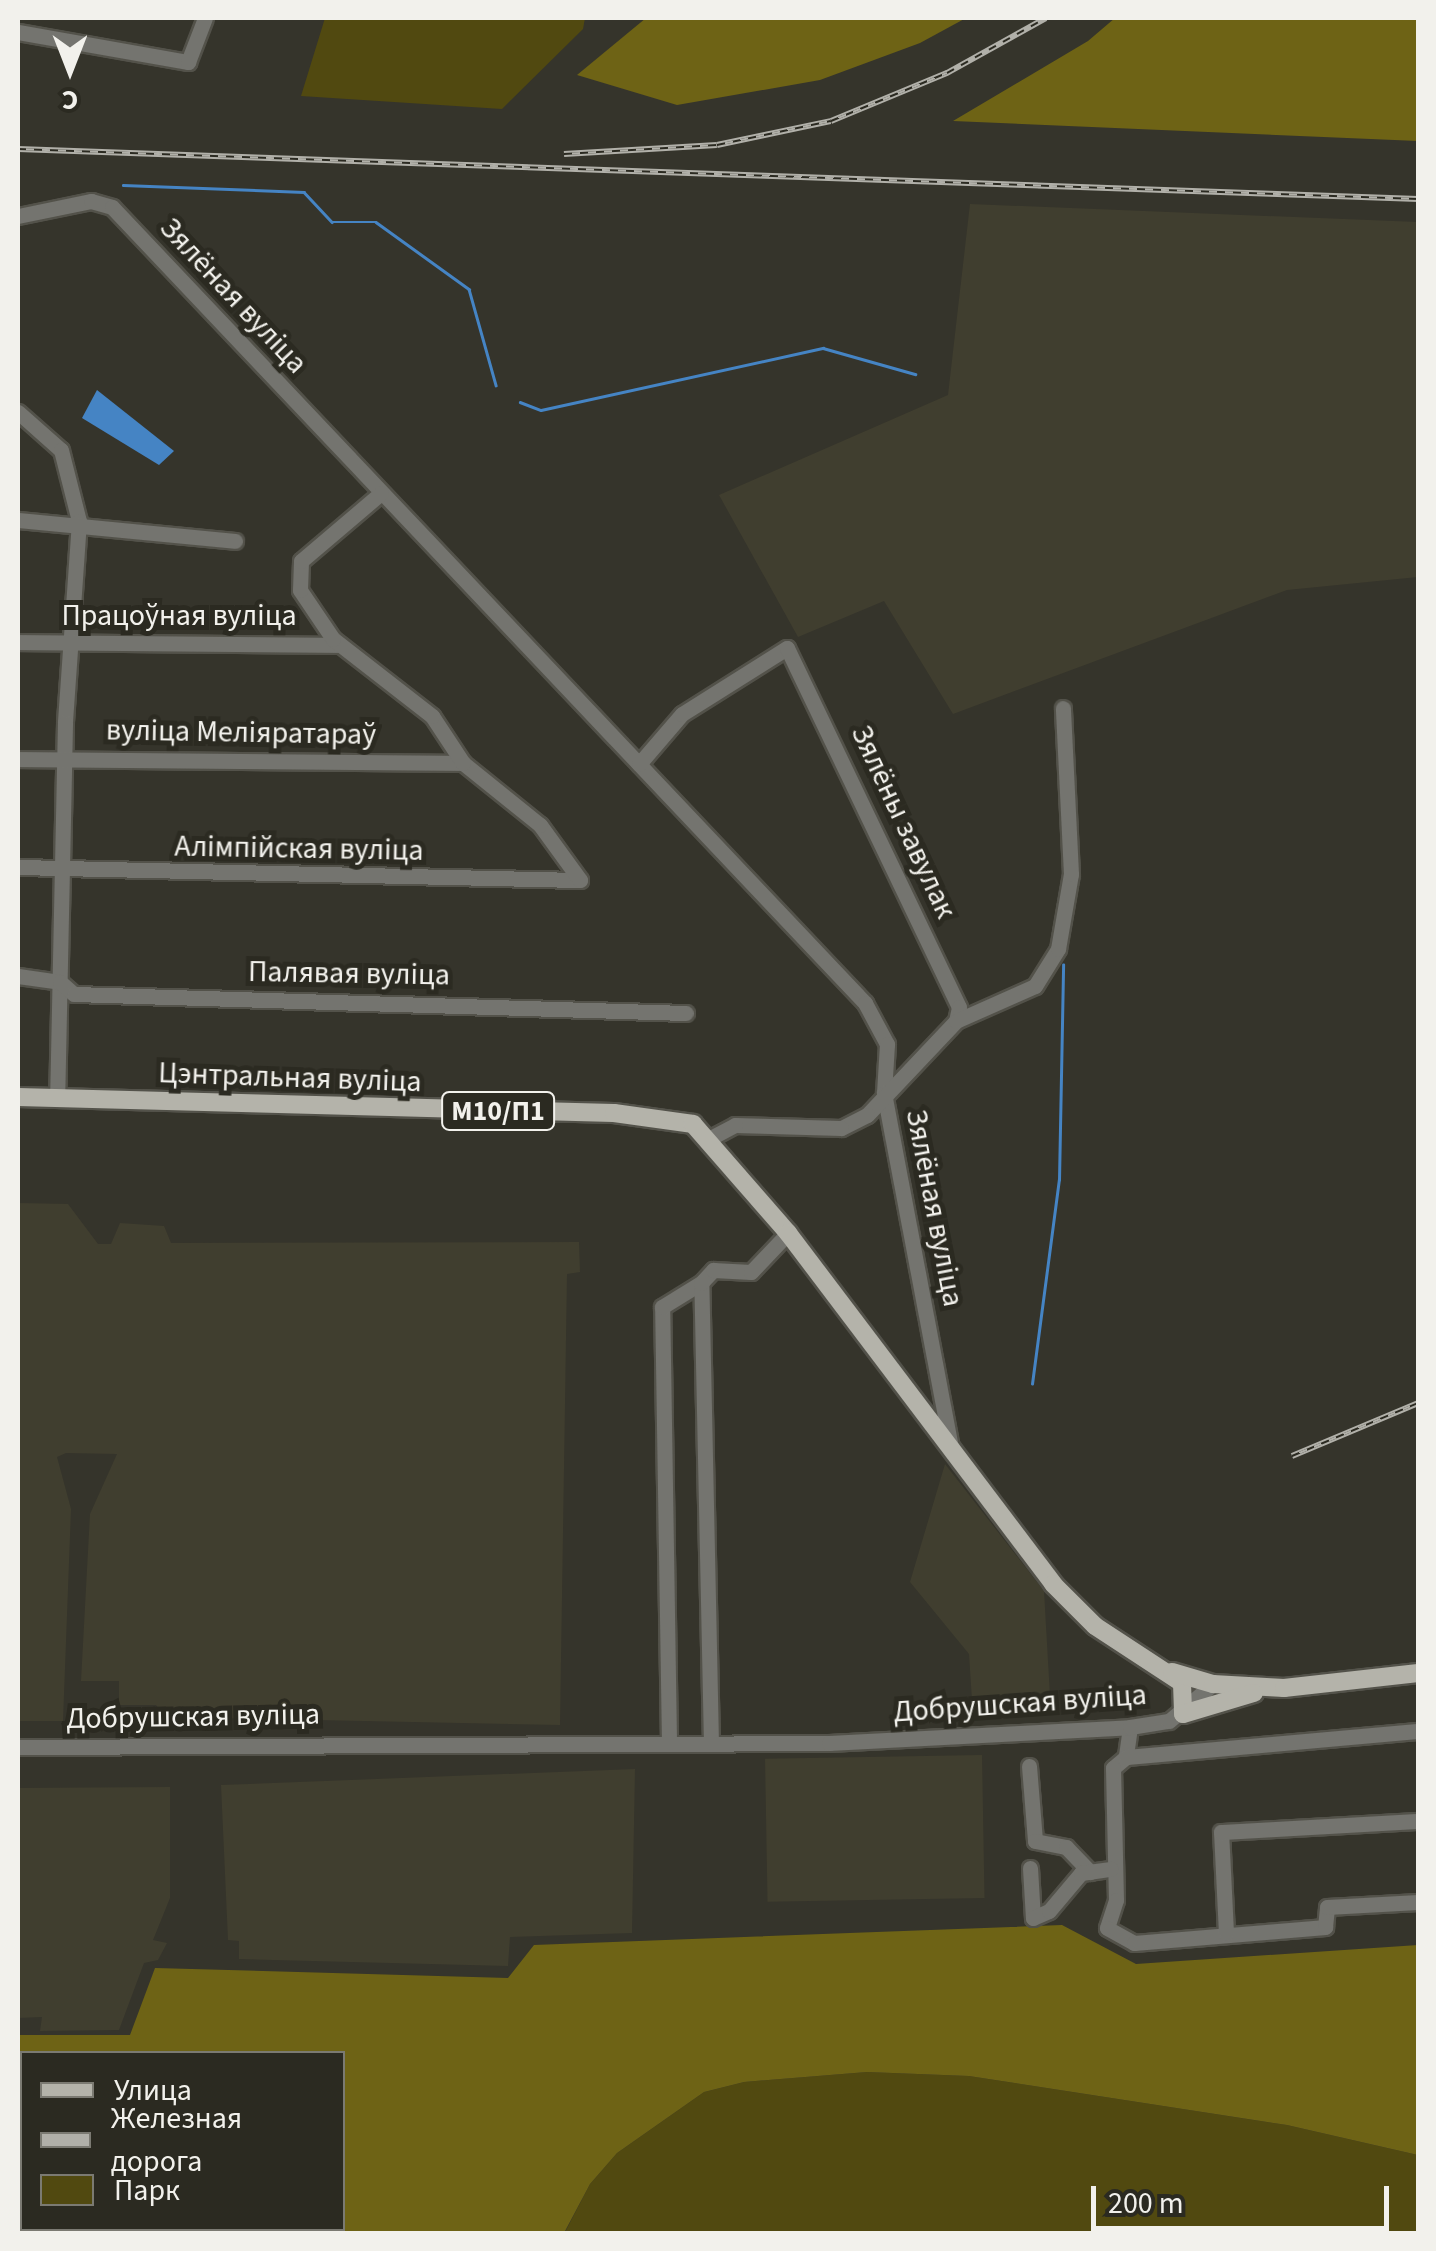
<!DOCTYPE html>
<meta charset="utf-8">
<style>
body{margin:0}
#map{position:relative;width:1436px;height:2251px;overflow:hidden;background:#35342b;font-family:"Source Sans 3",sans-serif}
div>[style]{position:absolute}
.built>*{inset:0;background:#403e2f;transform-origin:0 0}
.green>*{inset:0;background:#514910}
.forest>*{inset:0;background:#6e6315}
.water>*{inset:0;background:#4584c4}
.stream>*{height:2.5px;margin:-1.25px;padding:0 1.25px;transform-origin:1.25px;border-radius:1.25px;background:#4584c4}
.roads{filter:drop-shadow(2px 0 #53524a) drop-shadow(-2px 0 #53524a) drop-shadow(0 2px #53524a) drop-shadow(0 -2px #53524a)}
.minor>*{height:15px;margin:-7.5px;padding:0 7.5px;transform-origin:7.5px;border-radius:7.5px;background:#74746f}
.major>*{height:18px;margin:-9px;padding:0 9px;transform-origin:9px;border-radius:9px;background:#b4b3aa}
.rail>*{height:6px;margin-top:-3px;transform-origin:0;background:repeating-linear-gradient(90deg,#2b2a21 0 8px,#b1b0a9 0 16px);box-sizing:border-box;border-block:2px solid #b1b0a9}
span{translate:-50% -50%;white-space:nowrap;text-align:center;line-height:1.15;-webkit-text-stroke:10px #2b2a21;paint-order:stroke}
.shield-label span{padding:2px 8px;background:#2b2a21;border:2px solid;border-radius:8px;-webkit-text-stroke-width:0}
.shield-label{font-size:28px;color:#f2f1ec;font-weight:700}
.street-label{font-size:30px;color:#f2f1ec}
.frame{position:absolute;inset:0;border:20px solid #f2f1ec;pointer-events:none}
.legend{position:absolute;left:20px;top:2051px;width:325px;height:180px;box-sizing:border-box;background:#2b2a21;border:2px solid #7b7a72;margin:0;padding:12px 18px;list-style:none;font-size:30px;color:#f2f1ec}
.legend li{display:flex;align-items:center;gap:20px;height:50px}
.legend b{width:50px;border:2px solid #7b7a72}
.north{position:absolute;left:20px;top:20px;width:100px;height:100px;-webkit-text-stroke:8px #2b2a21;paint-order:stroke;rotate:180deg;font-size:28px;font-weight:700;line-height:40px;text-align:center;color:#f2f1ec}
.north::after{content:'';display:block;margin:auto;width:35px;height:45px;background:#f2f1ec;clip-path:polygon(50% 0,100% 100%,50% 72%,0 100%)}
.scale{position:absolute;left:1091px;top:2186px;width:298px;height:45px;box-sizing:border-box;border:5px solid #f2f1ec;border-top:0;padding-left:12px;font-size:30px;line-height:35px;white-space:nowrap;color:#f2f1ec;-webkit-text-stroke:8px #2b2a21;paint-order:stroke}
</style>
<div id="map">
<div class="built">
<div style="clip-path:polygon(970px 204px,1418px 222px,1418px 577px,1287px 590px,953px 714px,884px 601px,798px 637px,719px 495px,948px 395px)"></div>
<div style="clip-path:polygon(18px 1203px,68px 1204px,98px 1244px,111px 1244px,120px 1223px,164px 1226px,171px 1243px,579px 1242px,580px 1272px,567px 1274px,560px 1725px,165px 1717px,156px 1705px,119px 1705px,119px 1681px,81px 1681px,90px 1514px,117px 1454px,66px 1453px,57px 1457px,71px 1509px,63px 1721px,18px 1721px)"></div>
<div style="clip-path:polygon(945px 1464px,1044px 1591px,1050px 1696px,972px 1700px,969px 1654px,910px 1582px)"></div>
<div style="left:982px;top:1755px;width:143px;height:217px;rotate:89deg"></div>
<div style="clip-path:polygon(635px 1769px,632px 1933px,510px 1937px,508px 1966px,239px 1959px,239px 1941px,228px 1940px,221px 1785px)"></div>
<div style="clip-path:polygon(170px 1787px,170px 1898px,153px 1940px,167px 1943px,158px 1960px,144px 1963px,119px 2030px,40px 2031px,42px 2017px,18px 2018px,18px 1788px)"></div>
</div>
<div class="green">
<div style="clip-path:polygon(325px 18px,585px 18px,583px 29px,502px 109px,301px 96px)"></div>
<div style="clip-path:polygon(867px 2072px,969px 2076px,1287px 2125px,1418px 2155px,1418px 2233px,564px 2234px,590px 2184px,617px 2153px,704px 2092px,744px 2082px)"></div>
</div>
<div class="forest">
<div style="clip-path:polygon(646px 18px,966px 18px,920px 43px,820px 80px,677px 105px,577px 75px)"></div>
<div style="clip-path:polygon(1115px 18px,1418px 18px,1418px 141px,953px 121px,1088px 41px)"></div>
<div style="clip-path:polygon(evenodd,1062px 1925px,1136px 1964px,1418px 1945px,1418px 2155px,1287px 2125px,969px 2076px,867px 2072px,744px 2082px,704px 2092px,617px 2153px,590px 2184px,564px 2233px,18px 2233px,18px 2035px,130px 2035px,155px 1968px,508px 1978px,534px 1945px,1062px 1925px,22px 2054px,342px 2054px,342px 2228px,22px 2228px,22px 2054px)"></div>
</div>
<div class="water">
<div style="clip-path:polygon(97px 390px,174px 451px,159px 465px,82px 418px)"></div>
</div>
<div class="stream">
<div style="left:123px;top:185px;width:181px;rotate:2.2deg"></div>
<div style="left:304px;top:192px;width:41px;rotate:47deg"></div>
<div style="left:332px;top:222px;width:44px"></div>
<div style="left:376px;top:222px;width:115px;rotate:35.8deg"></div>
<div style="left:469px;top:289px;width:100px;rotate:74.3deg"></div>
<div style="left:520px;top:402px;width:22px;rotate:21deg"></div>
<div style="left:541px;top:410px;width:289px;rotate:-12.4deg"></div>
<div style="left:823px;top:348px;width:96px;rotate:15.8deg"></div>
<div style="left:1032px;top:1384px;width:206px;rotate:-82.5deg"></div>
<div style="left:1059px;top:1180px;width:215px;rotate:-88.9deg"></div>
</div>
<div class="roads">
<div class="minor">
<div style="left:18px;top:32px;width:173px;rotate:10deg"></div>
<div style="left:188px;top:62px;width:47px;rotate:-68.9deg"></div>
<div style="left:18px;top:216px;width:75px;rotate:-11.6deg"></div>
<div style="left:91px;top:201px;width:22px;rotate:16deg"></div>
<div style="left:112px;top:207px;width:1096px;rotate:46.59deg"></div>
<div style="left:865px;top:1003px;width:47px;rotate:61.8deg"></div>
<div style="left:887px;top:1044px;width:49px;rotate:93.5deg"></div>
<div style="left:884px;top:1093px;width:361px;rotate:79.3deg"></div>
<div style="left:18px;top:412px;width:57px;rotate:41.5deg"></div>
<div style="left:61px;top:450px;width:73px;rotate:75.8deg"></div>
<div style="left:79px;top:521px;width:202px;rotate:94deg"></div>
<div style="left:65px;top:723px;width:376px;rotate:91.2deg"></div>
<div style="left:18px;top:520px;width:218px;rotate:5.5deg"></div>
<div style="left:18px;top:642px;width:322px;rotate:0.5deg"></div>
<div style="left:18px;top:759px;width:445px;rotate:0.5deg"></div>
<div style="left:639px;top:764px;width:66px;rotate:-49.3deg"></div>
<div style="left:682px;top:714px;width:124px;rotate:-32.2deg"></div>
<div style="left:787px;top:648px;width:398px;rotate:64.4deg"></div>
<div style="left:959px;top:1007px;width:14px;rotate:102deg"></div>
<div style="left:956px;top:1021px;width:129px;rotate:133.4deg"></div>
<div style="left:867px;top:1115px;width:29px;rotate:153deg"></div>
<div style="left:841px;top:1128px;width:106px;rotate:-178.4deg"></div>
<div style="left:735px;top:1125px;width:27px;rotate:152deg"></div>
<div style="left:18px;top:867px;width:562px;rotate:1.33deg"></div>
<div style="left:580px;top:880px;width:68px;rotate:-126deg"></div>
<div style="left:540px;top:825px;width:99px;rotate:-141.2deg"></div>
<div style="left:463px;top:763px;width:56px;rotate:-123.4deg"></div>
<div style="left:432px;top:716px;width:125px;rotate:-142.1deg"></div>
<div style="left:333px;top:639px;width:59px;rotate:-124deg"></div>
<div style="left:300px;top:590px;width:29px;rotate:-88deg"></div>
<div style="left:301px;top:561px;width:105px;rotate:-40.4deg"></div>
<div style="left:18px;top:976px;width:42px;rotate:8.1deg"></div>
<div style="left:60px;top:982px;width:18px;rotate:41deg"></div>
<div style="left:74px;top:994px;width:612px;rotate:1.78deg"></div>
<div style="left:956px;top:1021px;width:86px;rotate:-23.9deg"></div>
<div style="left:1035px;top:986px;width:44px;rotate:-58.1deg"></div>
<div style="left:1058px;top:949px;width:76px;rotate:-80.2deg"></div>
<div style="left:1071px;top:874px;width:166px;rotate:-92.8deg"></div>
<div style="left:1130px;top:1727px;width:30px;rotate:98deg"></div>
<div style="left:1126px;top:1757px;width:17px;rotate:140deg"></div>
<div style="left:1113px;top:1768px;width:132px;rotate:88.7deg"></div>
<div style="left:1116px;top:1900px;width:29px;rotate:108deg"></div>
<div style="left:1107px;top:1928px;width:31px;rotate:29deg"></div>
<div style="left:1134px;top:1943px;width:192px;rotate:-4.8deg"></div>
<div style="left:1325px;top:1927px;width:20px;rotate:-84deg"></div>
<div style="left:1327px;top:1907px;width:91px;rotate:-3.1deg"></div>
<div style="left:669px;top:1742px;width:435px;rotate:-90.9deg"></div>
<div style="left:662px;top:1307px;width:46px;rotate:-31.6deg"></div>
<div style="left:711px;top:1744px;width:461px;rotate:-91.2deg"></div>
<div style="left:701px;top:1283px;width:18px;rotate:-47deg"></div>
<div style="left:713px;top:1270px;width:38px;rotate:3deg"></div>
<div style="left:751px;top:1272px;width:54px;rotate:-46.5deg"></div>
<div style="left:18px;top:1747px;width:811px;rotate:-0.28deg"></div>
<div style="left:829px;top:1743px;width:301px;rotate:-3deg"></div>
<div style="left:1130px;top:1727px;width:39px;rotate:-9deg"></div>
<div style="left:1169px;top:1721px;width:57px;rotate:-40.1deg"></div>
<div style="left:1126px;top:1757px;width:293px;rotate:-5.1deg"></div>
<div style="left:1029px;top:1766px;width:75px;rotate:85.4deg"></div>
<div style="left:1035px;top:1841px;width:32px;rotate:11deg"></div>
<div style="left:1066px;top:1847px;width:35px;rotate:46deg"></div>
<div style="left:1030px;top:1868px;width:50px;rotate:86.6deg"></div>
<div style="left:1033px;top:1918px;width:17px;rotate:-24deg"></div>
<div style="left:1049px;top:1911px;width:50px;rotate:-49.9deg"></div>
<div style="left:1081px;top:1873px;width:30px;rotate:-8deg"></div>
<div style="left:1226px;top:1933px;width:101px;rotate:-92.8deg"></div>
<div style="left:1221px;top:1832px;width:197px;rotate:-3.2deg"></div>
</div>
<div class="major">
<div style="left:18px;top:1097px;width:596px;rotate:1.54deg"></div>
<div style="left:614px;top:1113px;width:80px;rotate:7.9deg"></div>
<div style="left:693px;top:1124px;width:145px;rotate:48.9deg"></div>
<div style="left:788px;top:1233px;width:440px;rotate:52.9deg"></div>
<div style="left:1053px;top:1584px;width:59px;rotate:45deg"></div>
<div style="left:1095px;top:1626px;width:104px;rotate:33.2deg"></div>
<div style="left:1182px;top:1683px;width:31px;rotate:88deg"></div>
<div style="left:1172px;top:1672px;width:43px;rotate:16.3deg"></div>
<div style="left:1213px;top:1684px;width:71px;rotate:3.2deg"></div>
<div style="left:1284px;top:1688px;width:135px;rotate:-6.4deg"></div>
<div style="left:1183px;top:1714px;width:74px;rotate:-16.5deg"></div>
</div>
</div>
<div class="rail">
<div style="left:18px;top:149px;width:1401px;rotate:2.05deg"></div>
<div style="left:564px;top:154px;width:153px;rotate:-3.4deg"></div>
<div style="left:717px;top:145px;width:116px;rotate:-11.9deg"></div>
<div style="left:831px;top:121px;width:126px;rotate:-22.5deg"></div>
<div style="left:947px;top:73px;width:113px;rotate:-29.1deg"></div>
<div style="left:1292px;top:1456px;width:137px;rotate:-22.8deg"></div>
</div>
<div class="shield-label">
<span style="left:498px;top:1111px">М10/П1</span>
</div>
<div class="street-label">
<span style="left:233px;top:296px;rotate:47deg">Зялёная вуліца</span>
<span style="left:179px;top:616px">Працоўная вуліца</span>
<span style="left:241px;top:733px;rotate:1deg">вуліца Меліяратараў</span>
<span style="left:903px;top:822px;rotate:65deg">Зялёны завулак</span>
<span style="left:299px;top:849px;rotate:1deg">Алімпійская вуліца</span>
<span style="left:349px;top:974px;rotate:1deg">Палявая вуліца</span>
<span style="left:290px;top:1078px;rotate:2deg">Цэнтральная вуліца</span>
<span style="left:934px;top:1208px;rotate:79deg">Зялёная вуліца</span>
<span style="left:1020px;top:1704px;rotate:-4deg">Добрушская вуліца</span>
<span style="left:193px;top:1717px;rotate:-1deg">Добрушская вуліца</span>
</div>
<div class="frame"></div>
<ul class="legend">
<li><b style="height:12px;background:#b4b3aa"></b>Улица</li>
<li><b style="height:12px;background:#b1b0a9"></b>Железная дорога</li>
<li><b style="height:28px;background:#514910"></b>Парк</li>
</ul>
<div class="north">С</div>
<div class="scale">200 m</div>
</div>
